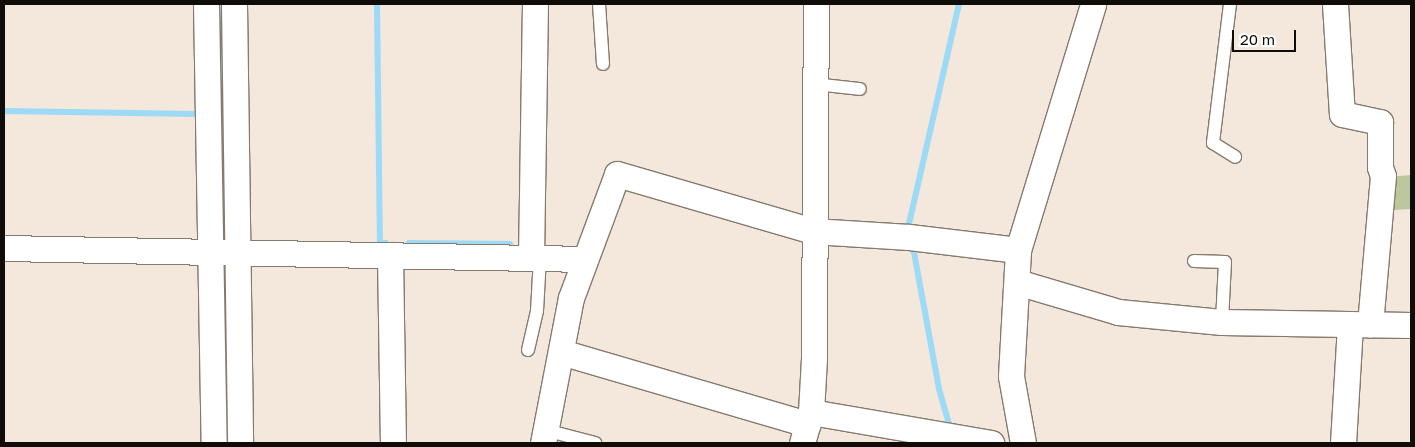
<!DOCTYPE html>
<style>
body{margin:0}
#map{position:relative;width:1415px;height:447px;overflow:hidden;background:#f4e7db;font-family:"Golos Text",sans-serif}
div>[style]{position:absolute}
.green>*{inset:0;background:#bcc79d}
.stream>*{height:6px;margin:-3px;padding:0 3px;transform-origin:3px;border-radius:3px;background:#9cdaf6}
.roads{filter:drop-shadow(1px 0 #857a6f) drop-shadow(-1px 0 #857a6f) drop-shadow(0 1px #857a6f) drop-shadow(0 -1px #857a6f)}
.lane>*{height:12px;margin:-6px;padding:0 6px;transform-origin:6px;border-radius:6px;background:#fff}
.street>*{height:25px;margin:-12.5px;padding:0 12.5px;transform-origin:12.5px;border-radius:12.5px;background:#fff}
span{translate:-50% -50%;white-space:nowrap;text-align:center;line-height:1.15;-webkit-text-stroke:4px #fff;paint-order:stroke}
.frame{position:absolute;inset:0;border:5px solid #100c08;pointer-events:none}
.scale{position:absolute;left:1232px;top:30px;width:64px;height:22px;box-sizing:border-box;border:2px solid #100c08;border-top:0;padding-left:6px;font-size:15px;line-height:18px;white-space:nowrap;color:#100c08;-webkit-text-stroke:4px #fff;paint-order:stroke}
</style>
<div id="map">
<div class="green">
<div style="clip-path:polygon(1411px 175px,1411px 209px,1394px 210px,1388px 206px,1388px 177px)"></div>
</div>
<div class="stream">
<div style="left:220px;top:4px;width:231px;rotate:89.3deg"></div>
<div style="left:377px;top:4px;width:239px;rotate:89.3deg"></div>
<div style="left:380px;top:243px;width:6px"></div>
<div style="left:4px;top:111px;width:192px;rotate:0.9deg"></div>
<div style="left:909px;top:224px;width:226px;rotate:-77.2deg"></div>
<div style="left:409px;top:243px;width:101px;rotate:0.6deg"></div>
<div style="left:918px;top:248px;width:5px;rotate:-169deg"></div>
<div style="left:913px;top:247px;width:144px;rotate:79.6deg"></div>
<div style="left:939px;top:389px;width:40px;rotate:74deg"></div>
<div style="left:224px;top:262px;width:181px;rotate:89.4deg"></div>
</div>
<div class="roads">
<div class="lane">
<div style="left:599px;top:4px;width:60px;rotate:86.2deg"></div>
<div style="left:1230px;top:4px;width:140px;rotate:97deg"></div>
<div style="left:1213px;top:143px;width:26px;rotate:32deg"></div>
<div style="left:815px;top:84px;width:45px;rotate:6.3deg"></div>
<div style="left:1194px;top:261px;width:31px;rotate:2deg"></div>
<div style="left:1225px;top:262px;width:60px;rotate:92.9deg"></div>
<div style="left:528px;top:350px;width:40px;rotate:-77deg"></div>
<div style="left:537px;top:311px;width:53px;rotate:-86.8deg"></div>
<div style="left:545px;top:430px;width:52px;rotate:14.6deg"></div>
</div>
<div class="street">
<div style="left:206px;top:4px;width:439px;rotate:89deg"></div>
<div style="left:234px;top:4px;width:439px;rotate:89.2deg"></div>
<div style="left:1335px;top:4px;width:110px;rotate:86.4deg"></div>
<div style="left:1342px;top:114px;width:39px;rotate:12deg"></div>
<div style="left:1380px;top:122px;width:45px;rotate:90deg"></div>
<div style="left:1380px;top:167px;width:9px;rotate:72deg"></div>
<div style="left:1383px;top:176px;width:149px;rotate:95deg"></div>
<div style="left:4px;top:248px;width:581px;rotate:1.08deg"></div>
<div style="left:390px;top:255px;width:188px;rotate:89.1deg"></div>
<div style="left:531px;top:258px;width:254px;rotate:-89.1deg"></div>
<div style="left:1017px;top:282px;width:105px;rotate:16.5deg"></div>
<div style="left:1118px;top:312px;width:104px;rotate:5.5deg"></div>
<div style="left:1222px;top:322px;width:189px;rotate:0.9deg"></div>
<div style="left:561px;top:352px;width:257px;rotate:16.3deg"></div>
<div style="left:811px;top:412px;width:183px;rotate:9.8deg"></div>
<div style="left:543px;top:443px;width:148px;rotate:-79.1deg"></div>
<div style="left:571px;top:298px;width:132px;rotate:-69.6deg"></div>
<div style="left:617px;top:174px;width:204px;rotate:16.2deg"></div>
<div style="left:813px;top:231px;width:96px;rotate:3.6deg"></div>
<div style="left:909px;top:237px;width:110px;rotate:6.8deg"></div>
<div style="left:802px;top:443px;width:32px;rotate:-74deg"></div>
<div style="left:811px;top:412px;width:54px;rotate:-86.8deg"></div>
<div style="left:814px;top:358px;width:354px;rotate:-89.7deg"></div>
<div style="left:1023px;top:443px;width:68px;rotate:-100.2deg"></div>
<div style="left:1011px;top:376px;width:126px;rotate:-86.8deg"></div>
<div style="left:1018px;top:250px;width:257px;rotate:-73deg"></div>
<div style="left:1343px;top:443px;width:119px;rotate:-86.6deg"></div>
</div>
</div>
<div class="frame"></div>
<div class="scale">20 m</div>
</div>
